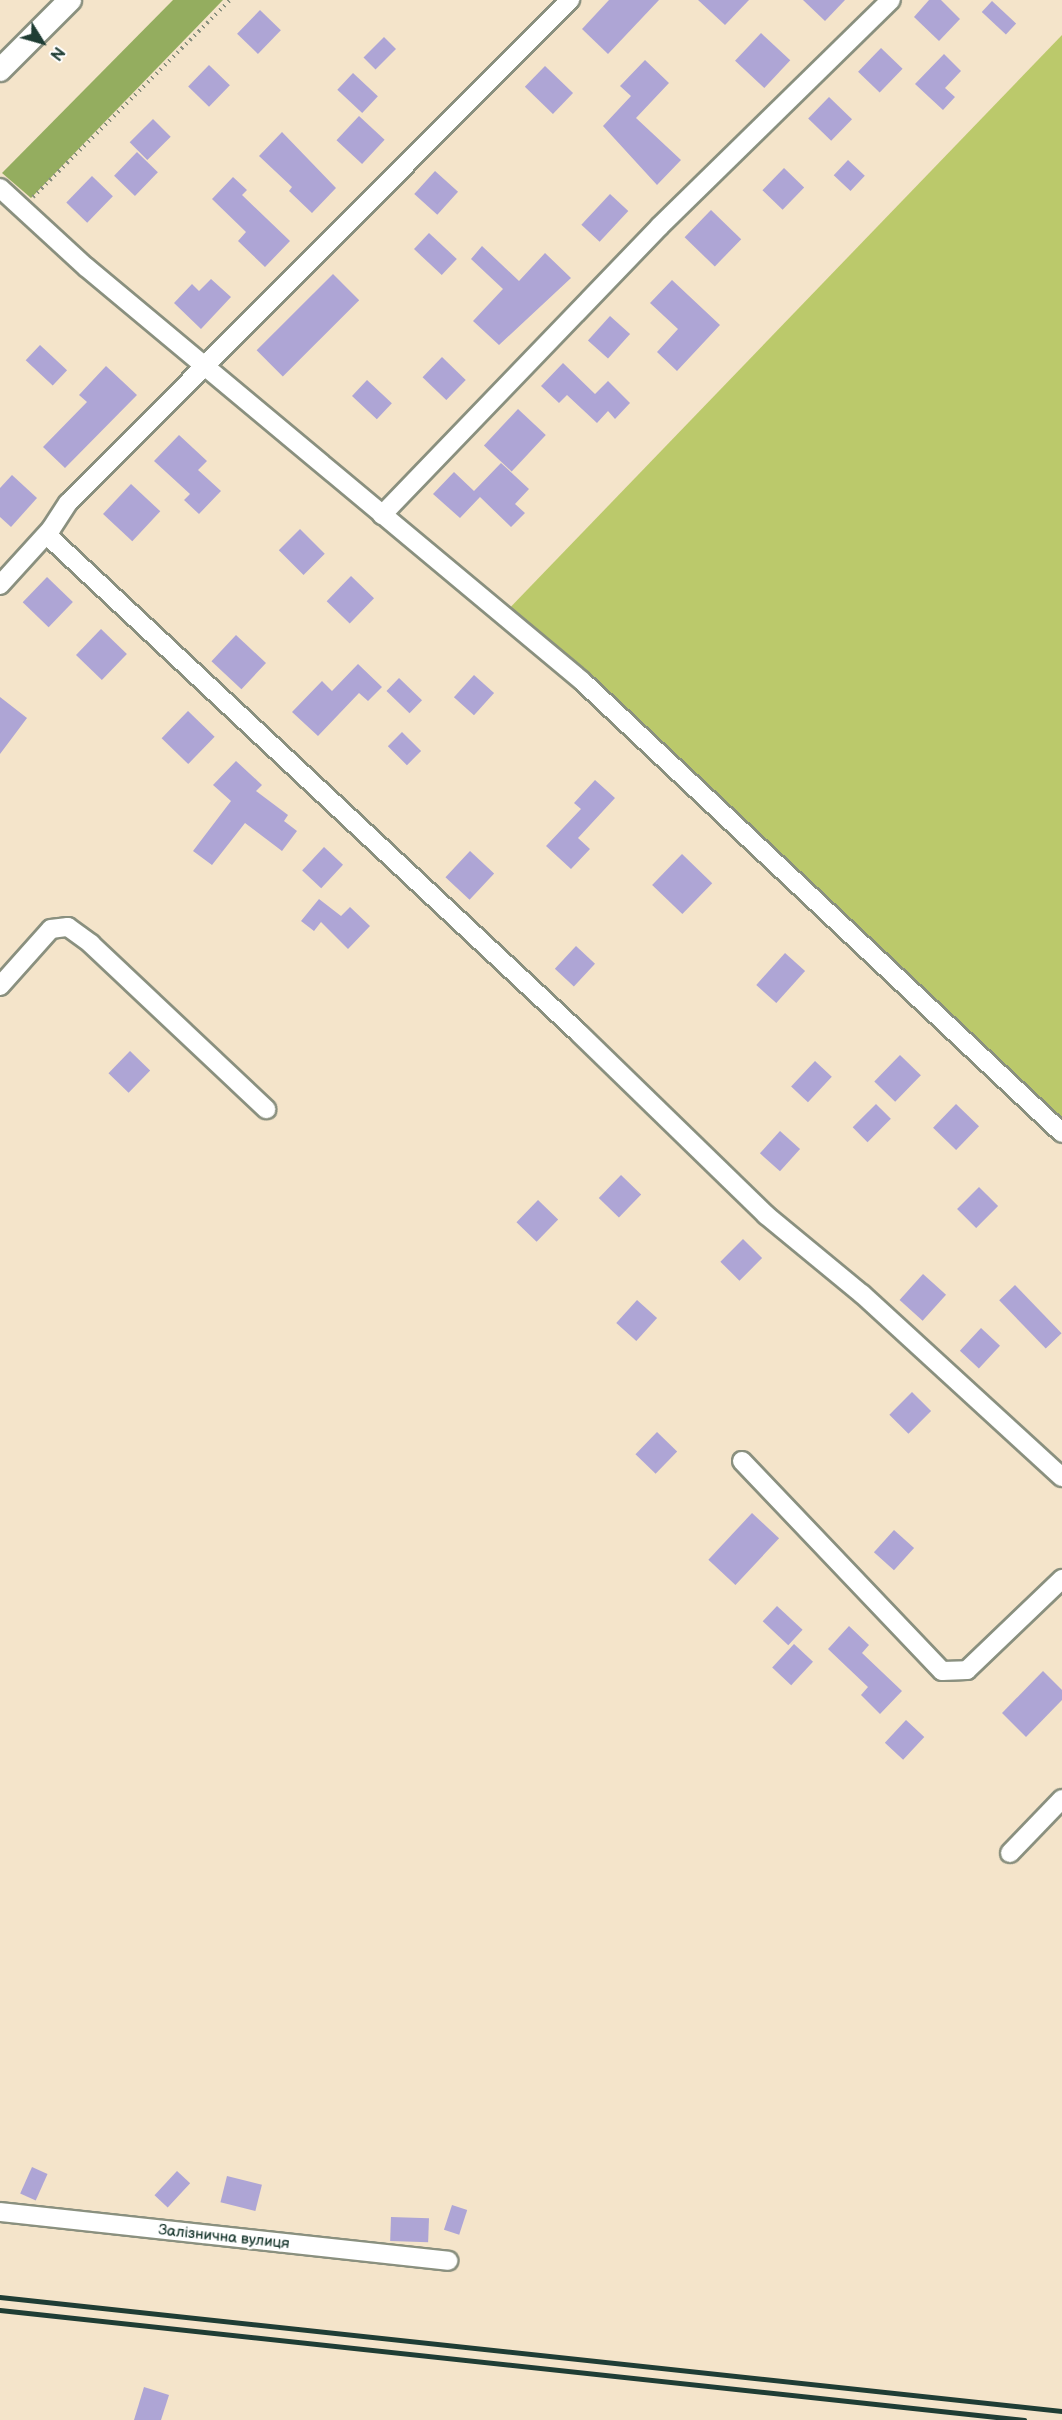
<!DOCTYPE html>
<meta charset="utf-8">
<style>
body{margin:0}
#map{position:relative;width:1062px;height:2420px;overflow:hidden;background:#f4e4ca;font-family:"Balsamiq Sans",sans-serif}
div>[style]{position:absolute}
.green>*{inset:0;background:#bbc96b}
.forest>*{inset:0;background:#94ad5f}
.building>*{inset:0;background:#aea5d5;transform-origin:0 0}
.path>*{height:4px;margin-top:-2px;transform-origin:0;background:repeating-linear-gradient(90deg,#8a907f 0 1.5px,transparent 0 6px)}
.roads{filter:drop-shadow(2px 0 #8a907f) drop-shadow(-2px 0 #8a907f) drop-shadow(0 2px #8a907f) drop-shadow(0 -2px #8a907f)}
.minor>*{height:18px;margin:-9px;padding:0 9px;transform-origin:9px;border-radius:9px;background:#fff}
.tertiary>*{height:22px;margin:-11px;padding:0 11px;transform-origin:11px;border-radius:11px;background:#fff}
.rail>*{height:4.5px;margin:-2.25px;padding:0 2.25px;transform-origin:2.25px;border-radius:2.25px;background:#1f3d34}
span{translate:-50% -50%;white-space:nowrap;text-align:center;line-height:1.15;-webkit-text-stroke:5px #fff;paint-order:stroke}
.street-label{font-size:15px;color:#1f3d34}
.north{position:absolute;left:12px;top:12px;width:60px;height:60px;-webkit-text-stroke:4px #fff;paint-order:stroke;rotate:127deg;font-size:16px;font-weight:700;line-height:24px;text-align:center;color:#1f3d34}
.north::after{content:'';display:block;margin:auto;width:21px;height:27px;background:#1f3d34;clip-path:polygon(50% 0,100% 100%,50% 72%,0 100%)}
</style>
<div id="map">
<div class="green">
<div style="clip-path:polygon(1062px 35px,1062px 1133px,503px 615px)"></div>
</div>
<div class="forest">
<div style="clip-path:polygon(173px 0,223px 0,31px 198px,2px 173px)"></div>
</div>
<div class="building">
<div style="clip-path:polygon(609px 0,659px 0,608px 54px,582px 29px)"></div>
<div style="clip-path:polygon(698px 0,749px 0,725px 25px)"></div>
<div style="clip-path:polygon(803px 0,845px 0,825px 21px)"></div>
<div style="clip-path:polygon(929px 0,941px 0,960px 19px,939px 41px,914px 17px)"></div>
<div style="left:992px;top:1px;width:33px;height:15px;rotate:43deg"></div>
<div style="left:260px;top:10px;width:29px;height:33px;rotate:44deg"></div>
<div style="left:761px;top:33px;width:40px;height:38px;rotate:43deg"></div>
<div style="left:384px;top:37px;width:17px;height:29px;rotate:45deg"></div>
<div style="left:881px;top:48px;width:30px;height:33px;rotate:44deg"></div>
<div style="clip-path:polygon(944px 54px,961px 71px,945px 88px,955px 97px,943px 110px,915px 84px)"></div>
<div style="clip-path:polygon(645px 60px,669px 83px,636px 118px,681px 160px,657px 185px,603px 126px,631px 96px,620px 86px)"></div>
<div style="left:209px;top:65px;width:29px;height:30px;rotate:44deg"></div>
<div style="left:545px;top:66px;width:39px;height:29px;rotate:44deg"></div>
<div style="left:353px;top:73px;width:34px;height:23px;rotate:43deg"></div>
<div style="left:829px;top:97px;width:32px;height:30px;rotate:44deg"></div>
<div style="left:359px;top:116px;width:35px;height:33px;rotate:43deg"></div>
<div style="left:153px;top:119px;width:25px;height:33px;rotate:45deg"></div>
<div style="clip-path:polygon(282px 132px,336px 188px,312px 213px,289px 191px,292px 187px,259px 156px)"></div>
<div style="left:137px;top:152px;width:29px;height:33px;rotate:44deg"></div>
<div style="left:848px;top:160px;width:23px;height:21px;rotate:43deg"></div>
<div style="left:784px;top:168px;width:28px;height:31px;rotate:44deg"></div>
<div style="left:435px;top:171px;width:31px;height:31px;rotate:42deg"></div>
<div style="left:92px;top:176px;width:29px;height:37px;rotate:44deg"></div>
<div style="clip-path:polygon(233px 177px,247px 190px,242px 195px,290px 241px,265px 267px,238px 241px,246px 232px,212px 199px)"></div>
<div style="left:610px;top:194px;width:25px;height:42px;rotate:43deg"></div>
<div style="left:711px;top:210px;width:42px;height:38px;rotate:44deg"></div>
<div style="left:429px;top:233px;width:38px;height:22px;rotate:43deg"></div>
<div style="clip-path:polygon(482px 246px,519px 281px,545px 253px,571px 278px,499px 345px,473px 321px,503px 289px,471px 259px)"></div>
<div style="left:333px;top:274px;width:37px;height:108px;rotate:45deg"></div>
<div style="clip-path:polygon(211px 279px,231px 297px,201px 329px,174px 303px,192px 284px,199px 291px)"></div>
<div style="clip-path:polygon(672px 280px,720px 325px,677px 371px,657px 352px,678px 329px,650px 303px)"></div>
<div style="left:610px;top:316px;width:27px;height:33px;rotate:42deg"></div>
<div style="left:40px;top:345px;width:37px;height:21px;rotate:43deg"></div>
<div style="left:442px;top:357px;width:33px;height:28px;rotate:44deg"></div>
<div style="clip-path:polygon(563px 363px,595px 394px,608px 381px,630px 403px,615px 419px,608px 411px,597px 423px,567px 395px,559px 403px,541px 386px)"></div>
<div style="clip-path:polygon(106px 366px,137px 395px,65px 468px,43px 447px,87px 402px,79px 395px)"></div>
<div style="left:367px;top:380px;width:34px;height:22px;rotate:43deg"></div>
<div style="left:518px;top:409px;width:38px;height:50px;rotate:43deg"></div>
<div style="clip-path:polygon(179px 435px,207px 461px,198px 470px,221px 491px,199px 514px,184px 500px,190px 494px,154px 461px)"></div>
<div style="clip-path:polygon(501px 463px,529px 489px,515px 504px,525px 513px,511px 527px,480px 497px,460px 518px,433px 494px,454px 472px,474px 491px)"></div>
<div style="clip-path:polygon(12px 475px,37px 498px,11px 527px,0 517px,0 488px)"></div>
<div style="left:131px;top:484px;width:40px;height:41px;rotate:43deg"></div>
<div style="left:300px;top:529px;width:35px;height:30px;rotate:45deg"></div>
<div style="left:351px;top:576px;width:32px;height:35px;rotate:44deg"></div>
<div style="left:47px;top:577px;width:36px;height:35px;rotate:44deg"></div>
<div style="left:101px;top:629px;width:36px;height:36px;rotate:44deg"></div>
<div style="left:236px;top:635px;width:41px;height:36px;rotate:43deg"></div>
<div style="clip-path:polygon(358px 664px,382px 687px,368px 701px,359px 693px,318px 736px,292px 712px,322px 681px,332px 691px)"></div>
<div style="left:474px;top:675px;width:27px;height:30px;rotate:42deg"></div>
<div style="left:399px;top:678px;width:32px;height:18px;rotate:44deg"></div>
<div style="clip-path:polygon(0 697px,27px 718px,0 754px)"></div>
<div style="left:188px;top:711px;width:37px;height:38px;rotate:44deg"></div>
<div style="left:402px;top:732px;width:27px;height:20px;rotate:45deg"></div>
<div style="clip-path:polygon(236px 761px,262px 785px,256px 791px,288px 815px,284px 821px,297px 831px,282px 851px,245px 823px,212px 865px,193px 851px,231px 801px,213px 785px)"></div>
<div style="clip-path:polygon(595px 780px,615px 798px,578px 838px,590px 849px,571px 869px,546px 846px,581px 809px,574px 803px)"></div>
<div style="left:324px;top:847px;width:26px;height:32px;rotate:43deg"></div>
<div style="left:470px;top:851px;width:33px;height:36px;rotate:43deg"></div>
<div style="left:682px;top:854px;width:42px;height:43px;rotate:44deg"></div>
<div style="clip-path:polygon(319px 899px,341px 916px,350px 907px,370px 926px,348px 949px,321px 922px,314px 931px,301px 921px)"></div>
<div style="left:576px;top:946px;width:26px;height:31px;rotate:43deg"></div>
<div style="left:785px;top:953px;width:27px;height:43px;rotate:42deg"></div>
<div style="left:130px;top:1051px;width:28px;height:31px;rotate:44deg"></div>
<div style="left:900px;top:1055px;width:29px;height:37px;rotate:44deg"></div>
<div style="left:815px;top:1061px;width:23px;height:35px;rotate:43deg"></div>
<div style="left:876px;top:1104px;width:21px;height:33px;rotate:45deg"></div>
<div style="left:956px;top:1104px;width:32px;height:33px;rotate:44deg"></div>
<div style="left:780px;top:1131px;width:27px;height:30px;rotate:42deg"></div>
<div style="left:621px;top:1175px;width:28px;height:32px;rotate:44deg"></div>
<div style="left:979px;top:1187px;width:27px;height:31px;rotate:45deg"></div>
<div style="left:538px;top:1200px;width:28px;height:31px;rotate:44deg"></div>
<div style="left:743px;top:1239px;width:27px;height:32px;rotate:45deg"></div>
<div style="left:923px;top:1274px;width:31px;height:35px;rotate:42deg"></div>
<div style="left:1015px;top:1285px;width:67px;height:22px;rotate:46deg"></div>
<div style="left:637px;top:1300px;width:27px;height:31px;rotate:42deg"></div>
<div style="left:981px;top:1328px;width:26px;height:31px;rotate:43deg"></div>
<div style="left:912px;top:1392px;width:27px;height:32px;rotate:45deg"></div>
<div style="left:657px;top:1432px;width:28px;height:31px;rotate:44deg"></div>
<div style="left:752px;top:1513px;width:37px;height:64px;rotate:43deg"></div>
<div style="left:894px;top:1530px;width:27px;height:30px;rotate:42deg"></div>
<div style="left:777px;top:1606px;width:35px;height:21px;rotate:43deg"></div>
<div style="clip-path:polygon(849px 1626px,869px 1645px,862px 1653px,902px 1691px,880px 1714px,861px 1695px,868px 1687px,828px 1649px)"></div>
<div style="left:794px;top:1644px;width:26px;height:32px;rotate:43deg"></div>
<div style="clip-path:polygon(1043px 1671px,1062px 1690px,1062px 1700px,1026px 1737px,1002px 1713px)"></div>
<div style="left:906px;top:1720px;width:25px;height:31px;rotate:43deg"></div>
<div style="left:32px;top:2167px;width:17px;height:29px;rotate:24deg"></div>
<div style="left:177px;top:2171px;width:18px;height:33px;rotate:43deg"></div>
<div style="left:227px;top:2176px;width:36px;height:27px;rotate:14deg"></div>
<div style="left:452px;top:2205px;width:16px;height:26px;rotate:18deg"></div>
<div style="left:391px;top:2217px;width:38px;height:24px;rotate:2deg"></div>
<div style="clip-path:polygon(144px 2387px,169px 2395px,161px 2420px,134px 2420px)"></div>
</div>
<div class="path">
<div style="left:33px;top:197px;width:279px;rotate:-45deg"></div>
</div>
<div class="roads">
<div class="minor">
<div style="left:0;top:188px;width:117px;rotate:42.6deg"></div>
<div style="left:86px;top:267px;width:646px;rotate:39.85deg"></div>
<div style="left:582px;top:681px;width:659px;rotate:43.28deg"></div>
<div style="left:382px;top:515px;width:401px;rotate:-46.1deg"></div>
<div style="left:660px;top:226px;width:323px;rotate:-44.4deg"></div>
<div style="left:47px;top:535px;width:730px;rotate:43.11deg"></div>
<div style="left:580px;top:1034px;width:260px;rotate:44.2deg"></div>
<div style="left:766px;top:1215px;width:124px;rotate:39.5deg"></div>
<div style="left:862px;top:1294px;width:271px;rotate:42.5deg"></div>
<div style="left:0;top:585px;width:76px;rotate:-47.7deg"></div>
<div style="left:51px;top:529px;width:31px;rotate:-57deg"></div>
<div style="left:68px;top:503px;width:711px;rotate:-45.06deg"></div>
<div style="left:0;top:986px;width:76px;rotate:-48.2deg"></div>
<div style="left:51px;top:929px;width:17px;rotate:-7deg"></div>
<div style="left:68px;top:927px;width:29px;rotate:36deg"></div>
<div style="left:91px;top:944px;width:241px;rotate:43.3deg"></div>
<div style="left:742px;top:1461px;width:290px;rotate:46.4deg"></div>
<div style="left:942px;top:1671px;width:25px;rotate:-2deg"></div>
<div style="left:967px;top:1670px;width:132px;rotate:-43.8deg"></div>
<div style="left:1010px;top:1853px;width:75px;rotate:-46.1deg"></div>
<div style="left:0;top:2212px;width:451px;rotate:6.2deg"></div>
</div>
<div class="tertiary">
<div style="left:0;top:70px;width:99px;rotate:-45deg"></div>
</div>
</div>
<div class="rail">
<div style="left:0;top:2297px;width:1068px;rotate:6.13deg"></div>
<div style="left:0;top:2310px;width:1030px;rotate:6.13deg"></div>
</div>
<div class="street-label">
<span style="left:224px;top:2237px;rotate:6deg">Залізнична вулиця</span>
</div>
<div class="north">N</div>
</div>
